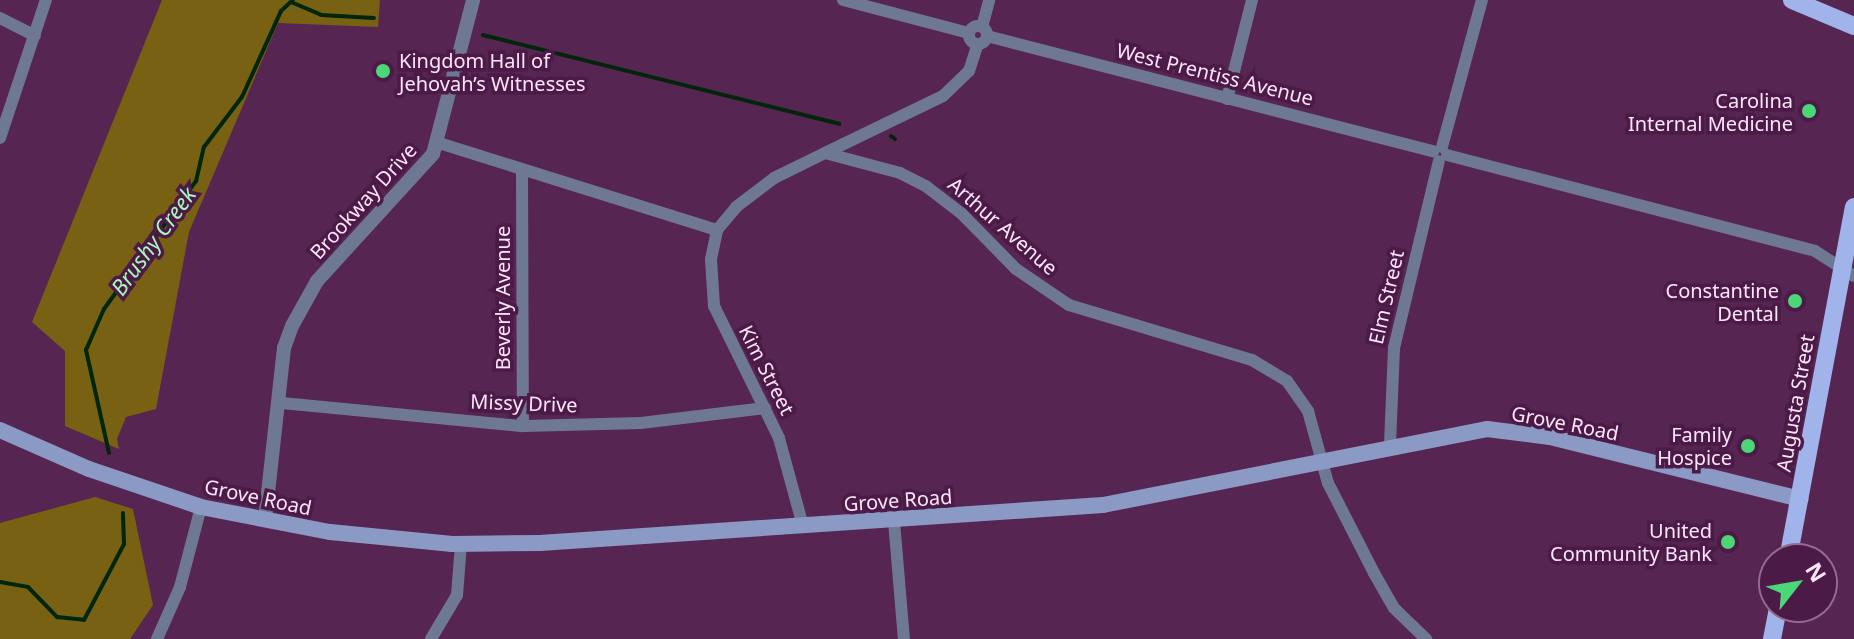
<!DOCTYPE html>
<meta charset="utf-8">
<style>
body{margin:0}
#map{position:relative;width:1854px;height:639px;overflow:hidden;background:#562552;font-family:"Noto Sans",sans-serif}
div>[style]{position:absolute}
.green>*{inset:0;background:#796113}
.stream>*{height:4px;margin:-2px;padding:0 2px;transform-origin:2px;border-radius:2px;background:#00260b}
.minor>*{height:12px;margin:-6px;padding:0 6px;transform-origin:6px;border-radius:6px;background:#6f7893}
.minor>.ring{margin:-6px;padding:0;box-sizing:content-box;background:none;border:12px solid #6f7893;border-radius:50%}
.tertiary>*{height:14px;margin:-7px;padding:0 7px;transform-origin:7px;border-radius:7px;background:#6f7893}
.secondary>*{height:16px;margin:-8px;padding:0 8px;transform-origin:8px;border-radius:8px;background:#8b99c5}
.primary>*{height:18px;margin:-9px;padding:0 9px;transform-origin:9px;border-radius:9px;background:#a1b3eb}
.dots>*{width:22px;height:22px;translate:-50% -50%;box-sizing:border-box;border:4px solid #4b1a47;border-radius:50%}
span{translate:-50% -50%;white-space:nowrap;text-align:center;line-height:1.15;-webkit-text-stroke:7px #4b1a47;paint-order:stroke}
.poi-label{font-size:20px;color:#fee5fb}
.left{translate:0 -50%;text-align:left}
.right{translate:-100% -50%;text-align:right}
.street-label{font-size:20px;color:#fee5fb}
.water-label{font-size:22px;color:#a8f9ba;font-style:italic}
.north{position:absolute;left:1758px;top:543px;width:80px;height:80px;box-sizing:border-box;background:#4b1a47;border:2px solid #936b8f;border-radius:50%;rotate:59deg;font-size:22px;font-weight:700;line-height:32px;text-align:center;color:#fee5fb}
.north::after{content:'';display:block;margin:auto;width:28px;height:36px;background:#4bd677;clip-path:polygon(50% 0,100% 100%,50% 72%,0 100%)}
</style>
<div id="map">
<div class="green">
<div style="clip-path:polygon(162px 0,380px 0,378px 27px,278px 23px,189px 232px,156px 409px,126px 417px,117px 439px,119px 449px,65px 426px,65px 351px,32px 322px)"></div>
<div style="clip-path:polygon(95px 497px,133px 509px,153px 605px,130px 639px,0 639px,0 523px)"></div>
</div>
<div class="stream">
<div style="left:291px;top:2px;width:33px;rotate:23deg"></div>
<div style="left:321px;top:15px;width:53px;rotate:3.2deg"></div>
<div style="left:483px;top:35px;width:367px;rotate:14deg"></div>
<div style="left:891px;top:136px;width:5px;rotate:37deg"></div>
<div style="left:109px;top:453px;width:106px;rotate:-102.6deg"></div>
<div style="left:86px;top:350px;width:45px;rotate:-66.3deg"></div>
<div style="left:104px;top:309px;width:158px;rotate:-54.3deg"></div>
<div style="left:196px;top:181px;width:35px;rotate:-77deg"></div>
<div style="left:204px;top:147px;width:63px;rotate:-52.8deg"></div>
<div style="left:242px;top:97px;width:94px;rotate:-65.6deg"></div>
<div style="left:281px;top:11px;width:16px;rotate:-43deg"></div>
<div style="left:0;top:582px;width:28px;rotate:10deg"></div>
<div style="left:28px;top:587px;width:42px;rotate:46deg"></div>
<div style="left:57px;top:617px;width:27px;rotate:6deg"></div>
<div style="left:84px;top:620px;width:86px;rotate:-62.2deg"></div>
<div style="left:124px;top:544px;width:31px;rotate:-92deg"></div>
</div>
<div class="minor">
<div style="left:843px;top:0;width:130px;rotate:14.7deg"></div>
<div style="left:0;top:18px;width:39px;rotate:27deg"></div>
<div class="ring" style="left:969px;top:26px;width:6px;height:6px"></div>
<div style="left:982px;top:27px;width:28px;rotate:-75deg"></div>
<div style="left:987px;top:36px;width:461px;rotate:14.5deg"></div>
<div style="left:1227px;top:99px;width:102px;rotate:-75.8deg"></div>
<div style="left:0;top:138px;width:145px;rotate:-71.6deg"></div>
<div style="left:439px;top:143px;width:291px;rotate:17.4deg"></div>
<div style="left:1442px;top:147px;width:152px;rotate:-74.8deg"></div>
<div style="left:825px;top:153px;width:131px;rotate:-25.8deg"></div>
<div style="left:943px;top:96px;width:36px;rotate:-44deg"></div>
<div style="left:969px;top:71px;width:28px;rotate:-72deg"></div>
<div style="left:1447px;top:155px;width:380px;rotate:14.6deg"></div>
<div style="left:1815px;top:251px;width:46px;rotate:32.7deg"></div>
<div style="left:522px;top:170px;width:256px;rotate:89.8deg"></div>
<div style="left:282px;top:403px;width:242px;rotate:5.5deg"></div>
<div style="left:523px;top:426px;width:118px;rotate:-1.5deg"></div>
<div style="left:641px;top:423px;width:125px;rotate:-6.9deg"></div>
<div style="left:1390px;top:444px;width:96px;rotate:-87.6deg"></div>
<div style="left:1394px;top:348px;width:192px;rotate:-76.5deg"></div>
<div style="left:894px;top:521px;width:118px;rotate:85.2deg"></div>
<div style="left:803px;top:526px;width:91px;rotate:-105.3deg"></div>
<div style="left:779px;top:438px;width:147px;rotate:-116.2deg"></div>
<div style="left:714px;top:306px;width:47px;rotate:-93.7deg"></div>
<div style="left:711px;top:259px;width:30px;rotate:-78deg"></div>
<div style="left:717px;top:230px;width:30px;rotate:-50deg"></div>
<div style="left:736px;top:207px;width:48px;rotate:-37.3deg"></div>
<div style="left:774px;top:178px;width:57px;rotate:-26.1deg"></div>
<div style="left:825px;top:153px;width:78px;rotate:14.9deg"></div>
<div style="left:900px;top:173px;width:30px;rotate:27deg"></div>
<div style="left:927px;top:187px;width:44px;rotate:37.6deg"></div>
<div style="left:962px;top:214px;width:77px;rotate:45.5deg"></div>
<div style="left:1016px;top:269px;width:64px;rotate:34.2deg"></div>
<div style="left:1069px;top:305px;width:191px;rotate:16.7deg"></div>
<div style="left:1252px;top:360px;width:41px;rotate:31deg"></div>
<div style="left:1287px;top:381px;width:37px;rotate:55deg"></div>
<div style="left:1308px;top:411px;width:75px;rotate:74.5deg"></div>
<div style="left:1328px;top:483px;width:101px;rotate:62.9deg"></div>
<div style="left:1374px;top:573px;width:40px;rotate:60.3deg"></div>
<div style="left:1394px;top:608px;width:45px;rotate:44.1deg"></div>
<div style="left:157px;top:639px;width:57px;rotate:-66.1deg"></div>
<div style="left:180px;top:587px;width:83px;rotate:-75.3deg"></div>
<div style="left:431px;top:639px;width:51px;rotate:-59.4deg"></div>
<div style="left:457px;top:595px;width:51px;rotate:-85.5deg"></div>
</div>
<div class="tertiary">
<div style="left:265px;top:520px;width:173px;rotate:-83.7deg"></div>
<div style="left:284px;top:348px;width:23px;rotate:-70deg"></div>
<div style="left:292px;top:326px;width:51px;rotate:-60.9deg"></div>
<div style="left:317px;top:281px;width:172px;rotate:-47.6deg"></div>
<div style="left:433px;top:154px;width:159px;rotate:-75.4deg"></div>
</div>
<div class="secondary">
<div style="left:0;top:430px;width:97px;rotate:23.7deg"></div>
<div style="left:89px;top:469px;width:118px;rotate:18.7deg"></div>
<div style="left:201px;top:507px;width:131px;rotate:11deg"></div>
<div style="left:330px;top:532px;width:123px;rotate:5.6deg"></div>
<div style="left:452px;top:544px;width:88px;rotate:-0.7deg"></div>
<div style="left:540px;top:543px;width:564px;rotate:-3.86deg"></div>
<div style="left:1103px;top:505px;width:391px;rotate:-11.2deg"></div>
<div style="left:1487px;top:429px;width:64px;rotate:7.2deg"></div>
<div style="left:1550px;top:437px;width:258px;rotate:13.9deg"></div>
</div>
<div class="primary">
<div style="left:1792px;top:0;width:67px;rotate:22.8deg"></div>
<div style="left:1788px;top:559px;width:358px;rotate:-79.4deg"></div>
<div style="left:1772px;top:639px;width:33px;rotate:-79deg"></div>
</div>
<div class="dots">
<div style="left:383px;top:71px;background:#4bd677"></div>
<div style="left:1809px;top:111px;background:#4bd677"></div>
<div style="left:1795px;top:301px;background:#4bd677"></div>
<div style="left:1748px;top:446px;background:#4bd677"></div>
<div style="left:1728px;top:542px;background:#4bd677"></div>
</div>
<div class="poi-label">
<span class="left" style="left:399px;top:72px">Kingdom Hall of<br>Jehovah’s Witnesses</span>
<span class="right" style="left:1793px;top:112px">Carolina<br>Internal Medicine</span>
<span class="right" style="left:1779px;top:302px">Constantine<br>Dental</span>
<span class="right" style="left:1732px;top:446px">Family<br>Hospice</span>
<span class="right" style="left:1712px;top:542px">United<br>Community Bank</span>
</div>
<div class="street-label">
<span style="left:1215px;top:74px;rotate:14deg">West Prentiss Avenue</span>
<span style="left:363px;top:201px;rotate:-48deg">Brookway Drive</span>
<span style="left:1003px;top:226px;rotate:41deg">Arthur Avenue</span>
<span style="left:1386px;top:297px;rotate:-77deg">Elm Street</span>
<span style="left:502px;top:298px;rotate:-90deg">Beverly Avenue</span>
<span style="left:767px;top:370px;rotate:63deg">Kim Street</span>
<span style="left:524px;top:403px;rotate:2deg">Missy Drive</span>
<span style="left:1795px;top:403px;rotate:-80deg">Augusta Street</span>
<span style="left:1565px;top:423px;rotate:11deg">Grove Road</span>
<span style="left:258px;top:497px;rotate:12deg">Grove Road</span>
<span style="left:898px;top:500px;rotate:-4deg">Grove Road</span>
</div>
<div class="water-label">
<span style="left:153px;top:241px;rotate:-54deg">Brushy Creek</span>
</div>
<div class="north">N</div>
</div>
